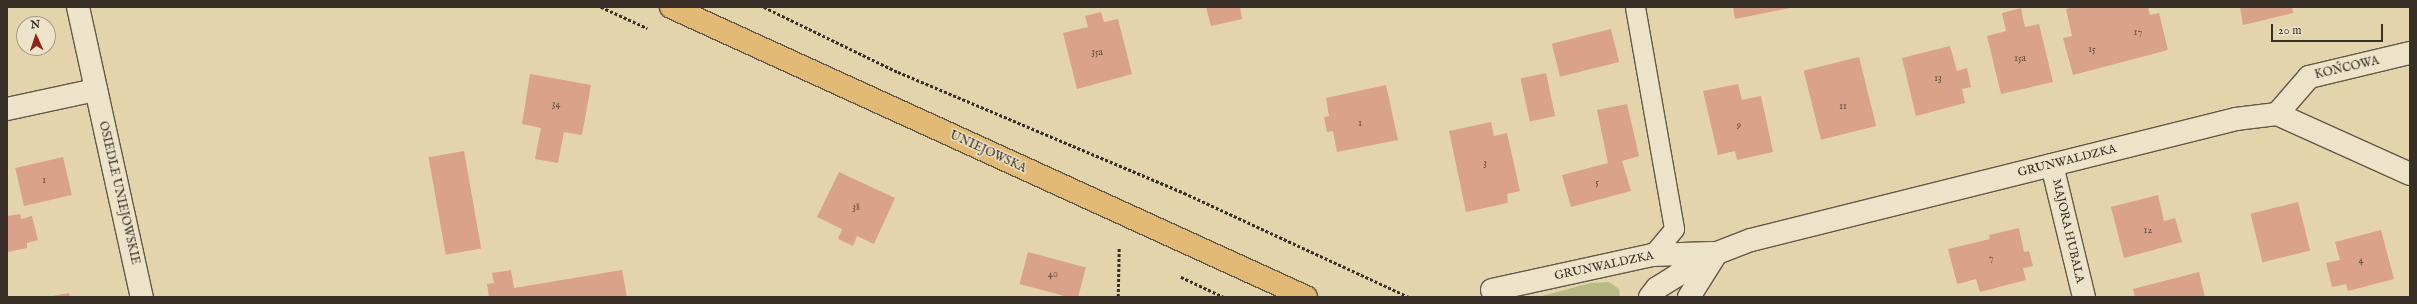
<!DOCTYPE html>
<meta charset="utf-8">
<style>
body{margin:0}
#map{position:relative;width:2417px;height:304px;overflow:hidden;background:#e4d4ac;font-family:"IM FELL English",serif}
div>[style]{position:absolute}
.green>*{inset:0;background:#b9bb86}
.building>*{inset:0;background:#daa288;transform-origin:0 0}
.path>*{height:2.5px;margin-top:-1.25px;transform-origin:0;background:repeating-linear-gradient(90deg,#383026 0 3px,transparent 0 5px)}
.roads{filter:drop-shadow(1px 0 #635948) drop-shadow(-1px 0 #635948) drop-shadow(0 1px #635948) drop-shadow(0 -1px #635948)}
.service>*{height:19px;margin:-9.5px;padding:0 9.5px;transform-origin:9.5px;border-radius:9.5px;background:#ede3c9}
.minor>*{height:22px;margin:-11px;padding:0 11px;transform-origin:11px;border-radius:11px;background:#ede3c9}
.primary>*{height:22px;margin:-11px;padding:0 11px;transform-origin:11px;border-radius:11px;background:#e2ba76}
span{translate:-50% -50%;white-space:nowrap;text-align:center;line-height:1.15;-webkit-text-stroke:3px #ede3c9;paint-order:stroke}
.number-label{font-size:10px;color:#604c3e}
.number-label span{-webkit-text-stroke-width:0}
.street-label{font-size:12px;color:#383026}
.frame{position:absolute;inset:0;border:8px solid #383026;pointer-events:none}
.north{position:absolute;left:16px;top:16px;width:40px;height:40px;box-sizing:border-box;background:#ede3c9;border:1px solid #a59b88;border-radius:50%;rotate:357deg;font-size:11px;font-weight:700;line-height:16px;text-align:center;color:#383026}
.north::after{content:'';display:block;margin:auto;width:14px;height:18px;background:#8f2418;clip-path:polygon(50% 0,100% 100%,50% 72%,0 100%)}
.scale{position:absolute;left:2271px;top:24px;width:112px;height:18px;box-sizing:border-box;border:2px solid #383026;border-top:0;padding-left:5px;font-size:12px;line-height:14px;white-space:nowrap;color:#383026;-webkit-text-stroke:3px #ede3c9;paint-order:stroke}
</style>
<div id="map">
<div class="green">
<div style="clip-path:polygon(1609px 282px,1619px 289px,1620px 297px,1538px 297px,1591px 283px)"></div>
</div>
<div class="building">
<div style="clip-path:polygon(1206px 7px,1240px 7px,1242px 19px,1211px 26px)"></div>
<div style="clip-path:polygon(1733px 7px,1790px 7px,1790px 8px,1735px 19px)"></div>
<div style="clip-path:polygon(2073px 7px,2148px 7px,2150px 15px,2159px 13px,2168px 50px,2073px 75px,2063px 38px,2072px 36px,2066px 9px)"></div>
<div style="clip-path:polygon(2240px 7px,2292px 7px,2293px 13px,2243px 25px)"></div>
<div style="clip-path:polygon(2021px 8px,2025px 27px,2039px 24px,2053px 82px,2001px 94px,1987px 36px,2006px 31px,2002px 13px)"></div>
<div style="clip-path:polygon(1101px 12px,1104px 22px,1118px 19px,1132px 74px,1077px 89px,1063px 33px,1088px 27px,1085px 16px)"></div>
<div style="left:1611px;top:29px;width:34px;height:61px;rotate:76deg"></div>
<div style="clip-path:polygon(1950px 46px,1957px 71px,1967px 68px,1971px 87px,1962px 89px,1965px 103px,1916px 116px,1902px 58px)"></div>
<div style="left:1859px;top:57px;width:71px;height:57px;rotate:76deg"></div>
<div style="left:1546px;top:73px;width:44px;height:26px;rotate:78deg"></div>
<div style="clip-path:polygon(530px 74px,591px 85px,582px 135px,564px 132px,558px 163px,535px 159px,541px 128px,522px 124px)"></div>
<div style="clip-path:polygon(1738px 84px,1742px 100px,1761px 96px,1773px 152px,1737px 160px,1735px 151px,1718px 155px,1703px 91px)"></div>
<div style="clip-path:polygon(1386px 85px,1398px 140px,1337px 152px,1333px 131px,1327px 132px,1324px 117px,1329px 116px,1326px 98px)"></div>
<div style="clip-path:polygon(1627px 104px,1639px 156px,1622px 161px,1631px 191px,1571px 207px,1562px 175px,1608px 163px,1597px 110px)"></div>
<div style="clip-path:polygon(1491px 122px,1494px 136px,1507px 133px,1520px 191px,1507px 194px,1508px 203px,1466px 212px,1449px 131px)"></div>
<div style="left:464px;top:151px;width:99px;height:36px;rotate:80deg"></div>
<div style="left:63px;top:157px;width:39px;height:49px;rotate:77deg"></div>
<div style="clip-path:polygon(839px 172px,895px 198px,874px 244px,857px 236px,853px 246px,838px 239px,842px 229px,817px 217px)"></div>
<div style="clip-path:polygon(2158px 195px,2164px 221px,2175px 218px,2182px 242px,2124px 258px,2111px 207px)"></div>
<div style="left:2298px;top:202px;width:50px;height:49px;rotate:76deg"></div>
<div style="clip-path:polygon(20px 214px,21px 219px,32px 216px,38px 240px,27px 243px,27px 248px,7px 252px,7px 216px)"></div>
<div style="clip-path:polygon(2019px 228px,2024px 252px,2029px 251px,2033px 266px,2023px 268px,2026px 280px,1980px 292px,1976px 279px,1957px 284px,1948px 249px,1990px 239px,1989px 235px)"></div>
<div style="clip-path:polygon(2381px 230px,2394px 279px,2348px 291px,2346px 284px,2332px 287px,2326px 263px,2340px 260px,2335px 242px)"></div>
<div style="left:1028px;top:252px;width:60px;height:33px;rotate:15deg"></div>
<div style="clip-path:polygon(511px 270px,514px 288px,622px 270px,627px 297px,489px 297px,487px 284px,494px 283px,492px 273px)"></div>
<div style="clip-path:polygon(2199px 272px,2205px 297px,2135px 297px,2133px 289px)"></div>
<div style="clip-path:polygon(69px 293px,70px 297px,52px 297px,52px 296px)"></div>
</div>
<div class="path">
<div style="left:601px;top:7px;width:51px;rotate:24.5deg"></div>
<div style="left:764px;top:7px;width:149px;rotate:25.9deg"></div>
<div style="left:898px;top:72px;width:311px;rotate:22.9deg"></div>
<div style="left:1184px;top:193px;width:248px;rotate:24.8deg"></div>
<div style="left:1181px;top:277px;width:47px;rotate:24.9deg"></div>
<div style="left:1118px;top:297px;width:50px;rotate:-88.9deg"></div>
</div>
<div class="roads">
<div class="service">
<div style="left:1635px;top:7px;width:225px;rotate:80deg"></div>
<div style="left:1674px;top:229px;width:34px;rotate:130deg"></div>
</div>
<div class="minor">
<div style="left:78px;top:7px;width:297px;rotate:77.6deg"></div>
<div style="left:7px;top:109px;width:91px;rotate:-12.1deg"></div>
<div style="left:2277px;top:114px;width:49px;rotate:-49.1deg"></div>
<div style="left:2309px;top:77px;width:104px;rotate:-13.4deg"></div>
<div style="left:2052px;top:165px;width:136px;rotate:76.4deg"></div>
<div style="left:1492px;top:290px;width:164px;rotate:-12.3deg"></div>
<div style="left:1652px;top:255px;width:60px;rotate:-1.9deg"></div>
<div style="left:1650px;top:297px;width:11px;rotate:-52deg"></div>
<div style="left:1657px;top:288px;width:26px;rotate:-32deg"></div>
<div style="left:1679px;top:274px;width:43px;rotate:-28.9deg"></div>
<div style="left:1717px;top:253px;width:36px;rotate:-21deg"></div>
<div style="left:1751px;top:240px;width:500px;rotate:-14deg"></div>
<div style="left:2236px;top:119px;width:41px;rotate:-7deg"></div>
<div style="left:2277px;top:114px;width:146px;rotate:24.3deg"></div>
<div style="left:1689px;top:297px;width:51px;rotate:-57.9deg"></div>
</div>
<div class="primary">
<div style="left:671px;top:7px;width:698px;rotate:24.55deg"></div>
</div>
</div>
<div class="number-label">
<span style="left:2138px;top:33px">17</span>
<span style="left:2092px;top:50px">15</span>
<span style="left:1097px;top:53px">35a</span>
<span style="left:2020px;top:59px">15a</span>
<span style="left:1938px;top:79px">13</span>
<span style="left:556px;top:105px">34</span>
<span style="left:1843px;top:107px">11</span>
<span style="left:1360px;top:124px">1</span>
<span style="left:1739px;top:126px">9</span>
<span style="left:1485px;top:164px">3</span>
<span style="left:44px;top:181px">1</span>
<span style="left:1597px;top:183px">5</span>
<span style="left:856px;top:208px">38</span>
<span style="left:2148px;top:231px">12</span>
<span style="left:1991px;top:259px">7</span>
<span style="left:2361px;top:261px">4</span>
<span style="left:1053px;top:275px">40</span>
</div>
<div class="street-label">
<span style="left:2347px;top:68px;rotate:-13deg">KOŃCOWA</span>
<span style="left:988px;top:152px;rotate:25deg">UNIEJOWSKA</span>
<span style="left:2067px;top:161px;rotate:-14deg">GRUNWALDZKA</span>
<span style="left:119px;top:193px;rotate:77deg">OSIEDLE UNIEJOWSKIE</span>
<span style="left:2068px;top:231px;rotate:77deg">MAJORA HUBALA</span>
<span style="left:1604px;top:266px;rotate:-12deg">GRUNWALDZKA</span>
</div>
<div class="frame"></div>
<div class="north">N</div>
<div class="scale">20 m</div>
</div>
